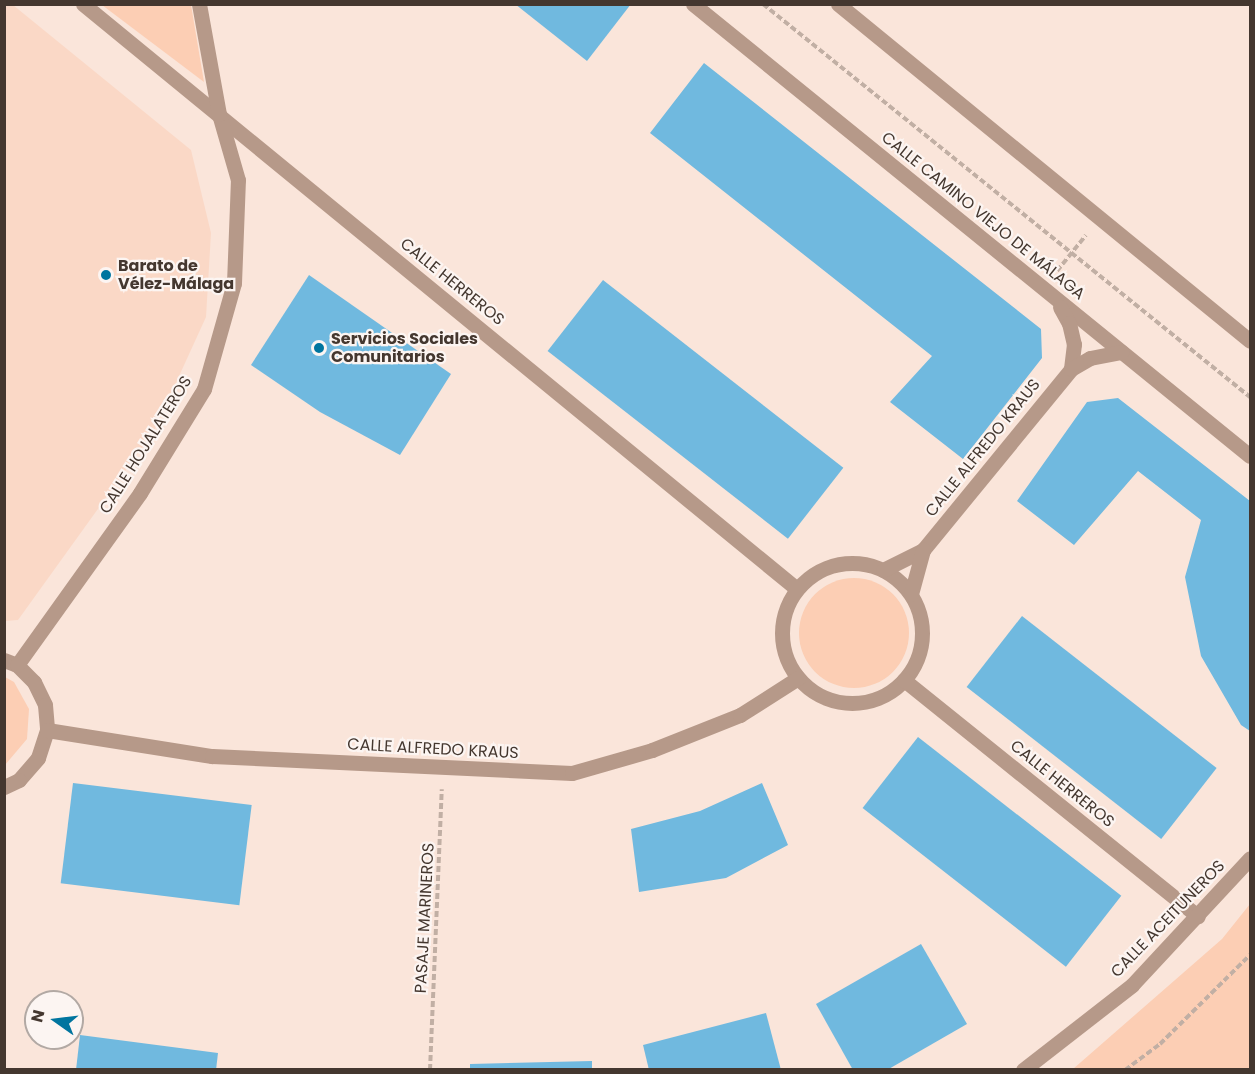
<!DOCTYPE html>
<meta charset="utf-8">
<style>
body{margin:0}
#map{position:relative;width:1255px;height:1074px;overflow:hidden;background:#fae5da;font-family:Poppins,sans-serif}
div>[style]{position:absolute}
.built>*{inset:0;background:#fad8c6}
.green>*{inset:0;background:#fcceb4}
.round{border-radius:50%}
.building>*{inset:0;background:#70b9df;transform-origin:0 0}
.path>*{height:4px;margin-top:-2px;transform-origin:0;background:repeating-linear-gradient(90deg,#c1afa4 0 6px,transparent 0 9px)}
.minor>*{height:15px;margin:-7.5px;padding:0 7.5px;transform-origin:7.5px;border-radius:7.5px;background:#b69989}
.minor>.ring{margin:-7.5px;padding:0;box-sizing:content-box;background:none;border:15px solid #b69989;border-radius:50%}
.dots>*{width:16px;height:16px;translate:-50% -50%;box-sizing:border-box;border:3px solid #fcf5f2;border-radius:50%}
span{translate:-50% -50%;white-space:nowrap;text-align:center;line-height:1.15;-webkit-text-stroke:4.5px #fcf5f2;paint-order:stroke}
.street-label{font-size:16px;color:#44372f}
.poi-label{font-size:16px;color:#44372f;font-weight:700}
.left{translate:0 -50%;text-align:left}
.frame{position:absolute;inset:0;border:6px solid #44372f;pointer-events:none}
.north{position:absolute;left:24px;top:990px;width:60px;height:60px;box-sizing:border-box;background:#fcf5f2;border:2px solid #b2a9a4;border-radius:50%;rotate:284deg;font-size:16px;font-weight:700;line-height:24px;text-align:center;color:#44372f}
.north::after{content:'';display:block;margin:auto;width:21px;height:27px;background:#00759f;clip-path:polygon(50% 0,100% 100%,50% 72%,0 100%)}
</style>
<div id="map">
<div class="built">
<div style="clip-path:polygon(13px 5px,191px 150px,211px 233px,206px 317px,154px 431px,18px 620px,5px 621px,4px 5px)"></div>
</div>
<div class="green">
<div style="clip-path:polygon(102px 5px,191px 5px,204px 82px)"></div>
<div class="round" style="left:799px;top:578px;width:110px;height:110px"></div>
<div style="clip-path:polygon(5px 677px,14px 682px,29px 709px,27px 739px,5px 765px)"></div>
<div style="clip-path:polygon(1250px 904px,1250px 1069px,1073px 1069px,1222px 939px)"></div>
</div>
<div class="building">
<div style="clip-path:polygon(515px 4px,631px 4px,587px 61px)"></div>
<div style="clip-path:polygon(704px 63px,1041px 329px,1042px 358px,963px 459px,890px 402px,932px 356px,650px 133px)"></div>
<div style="clip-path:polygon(309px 275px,451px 374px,400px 455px,320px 412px,251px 365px)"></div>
<div style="left:603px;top:280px;width:305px;height:90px;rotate:38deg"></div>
<div style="clip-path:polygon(1118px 398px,1250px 501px,1250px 731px,1241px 725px,1201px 656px,1185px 577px,1201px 520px,1138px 471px,1074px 545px,1017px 501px,1087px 402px)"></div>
<div style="left:1022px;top:616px;width:247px;height:90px;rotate:38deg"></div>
<div style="left:918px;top:737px;width:258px;height:90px;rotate:38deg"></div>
<div style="left:73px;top:783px;width:180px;height:101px;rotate:7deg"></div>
<div style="clip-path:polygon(762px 783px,788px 845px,726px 878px,639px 892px,631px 829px,700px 811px)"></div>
<div style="clip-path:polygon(921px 944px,967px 1024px,887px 1070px,853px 1070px,816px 1004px)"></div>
<div style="clip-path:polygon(766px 1013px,781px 1070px,649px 1070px,643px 1045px)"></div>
<div style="clip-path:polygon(80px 1035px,218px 1053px,216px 1070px,76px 1070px)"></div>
<div style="clip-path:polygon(592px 1061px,592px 1070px,470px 1070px,470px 1064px)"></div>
</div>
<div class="path">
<div style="left:763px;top:4px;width:626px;rotate:38.9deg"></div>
<div style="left:1057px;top:271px;width:46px;rotate:-51.1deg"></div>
<div style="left:430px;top:1070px;width:281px;rotate:-87.6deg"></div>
<div style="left:1125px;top:1070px;width:44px;rotate:-36.6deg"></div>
<div style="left:1160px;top:1044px;width:127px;rotate:-44.7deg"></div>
</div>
<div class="minor">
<div style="left:83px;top:4px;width:923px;rotate:39.33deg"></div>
<div style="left:693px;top:4px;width:717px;rotate:39.06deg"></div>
<div style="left:838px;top:4px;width:532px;rotate:39.28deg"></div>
<div style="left:1060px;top:307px;width:18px;rotate:61deg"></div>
<div style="left:1069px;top:323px;width:22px;rotate:77deg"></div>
<div style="left:1074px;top:344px;width:25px;rotate:97deg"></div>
<div class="ring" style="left:782px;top:563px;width:125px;height:125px"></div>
<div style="left:883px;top:570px;width:45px;rotate:-26.6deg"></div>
<div style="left:923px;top:550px;width:234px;rotate:-50.7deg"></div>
<div style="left:1071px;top:369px;width:22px;rotate:-30deg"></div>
<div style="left:1090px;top:358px;width:32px;rotate:-11deg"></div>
<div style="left:911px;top:594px;width:46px;rotate:-74.7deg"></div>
<div style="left:4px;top:660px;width:14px;rotate:21deg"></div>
<div style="left:17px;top:665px;width:24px;rotate:45deg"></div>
<div style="left:34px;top:682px;width:25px;rotate:64deg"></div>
<div style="left:45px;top:705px;width:25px;rotate:85deg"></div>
<div style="left:47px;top:730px;width:29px;rotate:108deg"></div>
<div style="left:38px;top:758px;width:29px;rotate:131deg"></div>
<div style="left:19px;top:780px;width:17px;rotate:155deg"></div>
<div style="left:17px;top:665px;width:211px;rotate:-54.4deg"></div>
<div style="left:140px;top:493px;width:122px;rotate:-58.4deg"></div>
<div style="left:204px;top:389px;width:110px;rotate:-74.2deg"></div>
<div style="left:234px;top:283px;width:103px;rotate:-87.8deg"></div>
<div style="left:238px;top:180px;width:69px;rotate:-106.1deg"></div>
<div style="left:219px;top:114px;width:112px;rotate:-100.3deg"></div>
<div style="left:904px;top:680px;width:377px;rotate:38.8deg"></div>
<div style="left:47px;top:730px;width:167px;rotate:9deg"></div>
<div style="left:212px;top:756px;width:360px;rotate:2.7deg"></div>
<div style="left:572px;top:773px;width:83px;rotate:-16deg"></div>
<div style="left:652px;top:750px;width:95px;rotate:-21.7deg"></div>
<div style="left:740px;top:715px;width:69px;rotate:-32.5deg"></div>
<div style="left:1023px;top:1070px;width:138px;rotate:-37.9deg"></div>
<div style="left:1132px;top:985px;width:173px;rotate:-47.1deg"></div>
</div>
<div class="dots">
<div style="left:106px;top:275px;background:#00759f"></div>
<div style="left:319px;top:348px;background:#00759f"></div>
</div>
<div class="street-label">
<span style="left:983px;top:216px;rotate:39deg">CALLE CAMINO VIEJO DE MÁLAGA</span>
<span style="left:452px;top:282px;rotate:39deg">CALLE HERREROS</span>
<span style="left:146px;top:445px;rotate:-58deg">CALLE HOJALATEROS</span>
<span style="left:983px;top:448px;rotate:-51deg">CALLE ALFREDO KRAUS</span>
<span style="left:433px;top:749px;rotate:3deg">CALLE ALFREDO KRAUS</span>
<span style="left:1062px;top:784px;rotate:39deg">CALLE HERREROS</span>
<span style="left:425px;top:918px;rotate:-87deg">PASAJE MARINEROS</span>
<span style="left:1168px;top:919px;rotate:-46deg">CALLE ACEITUNEROS</span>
</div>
<div class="poi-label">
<span class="left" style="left:118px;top:275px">Barato de<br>Vélez-Málaga</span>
<span class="left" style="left:331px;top:348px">Servicios Sociales<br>Comunitarios</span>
</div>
<div class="frame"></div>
<div class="north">N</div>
</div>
